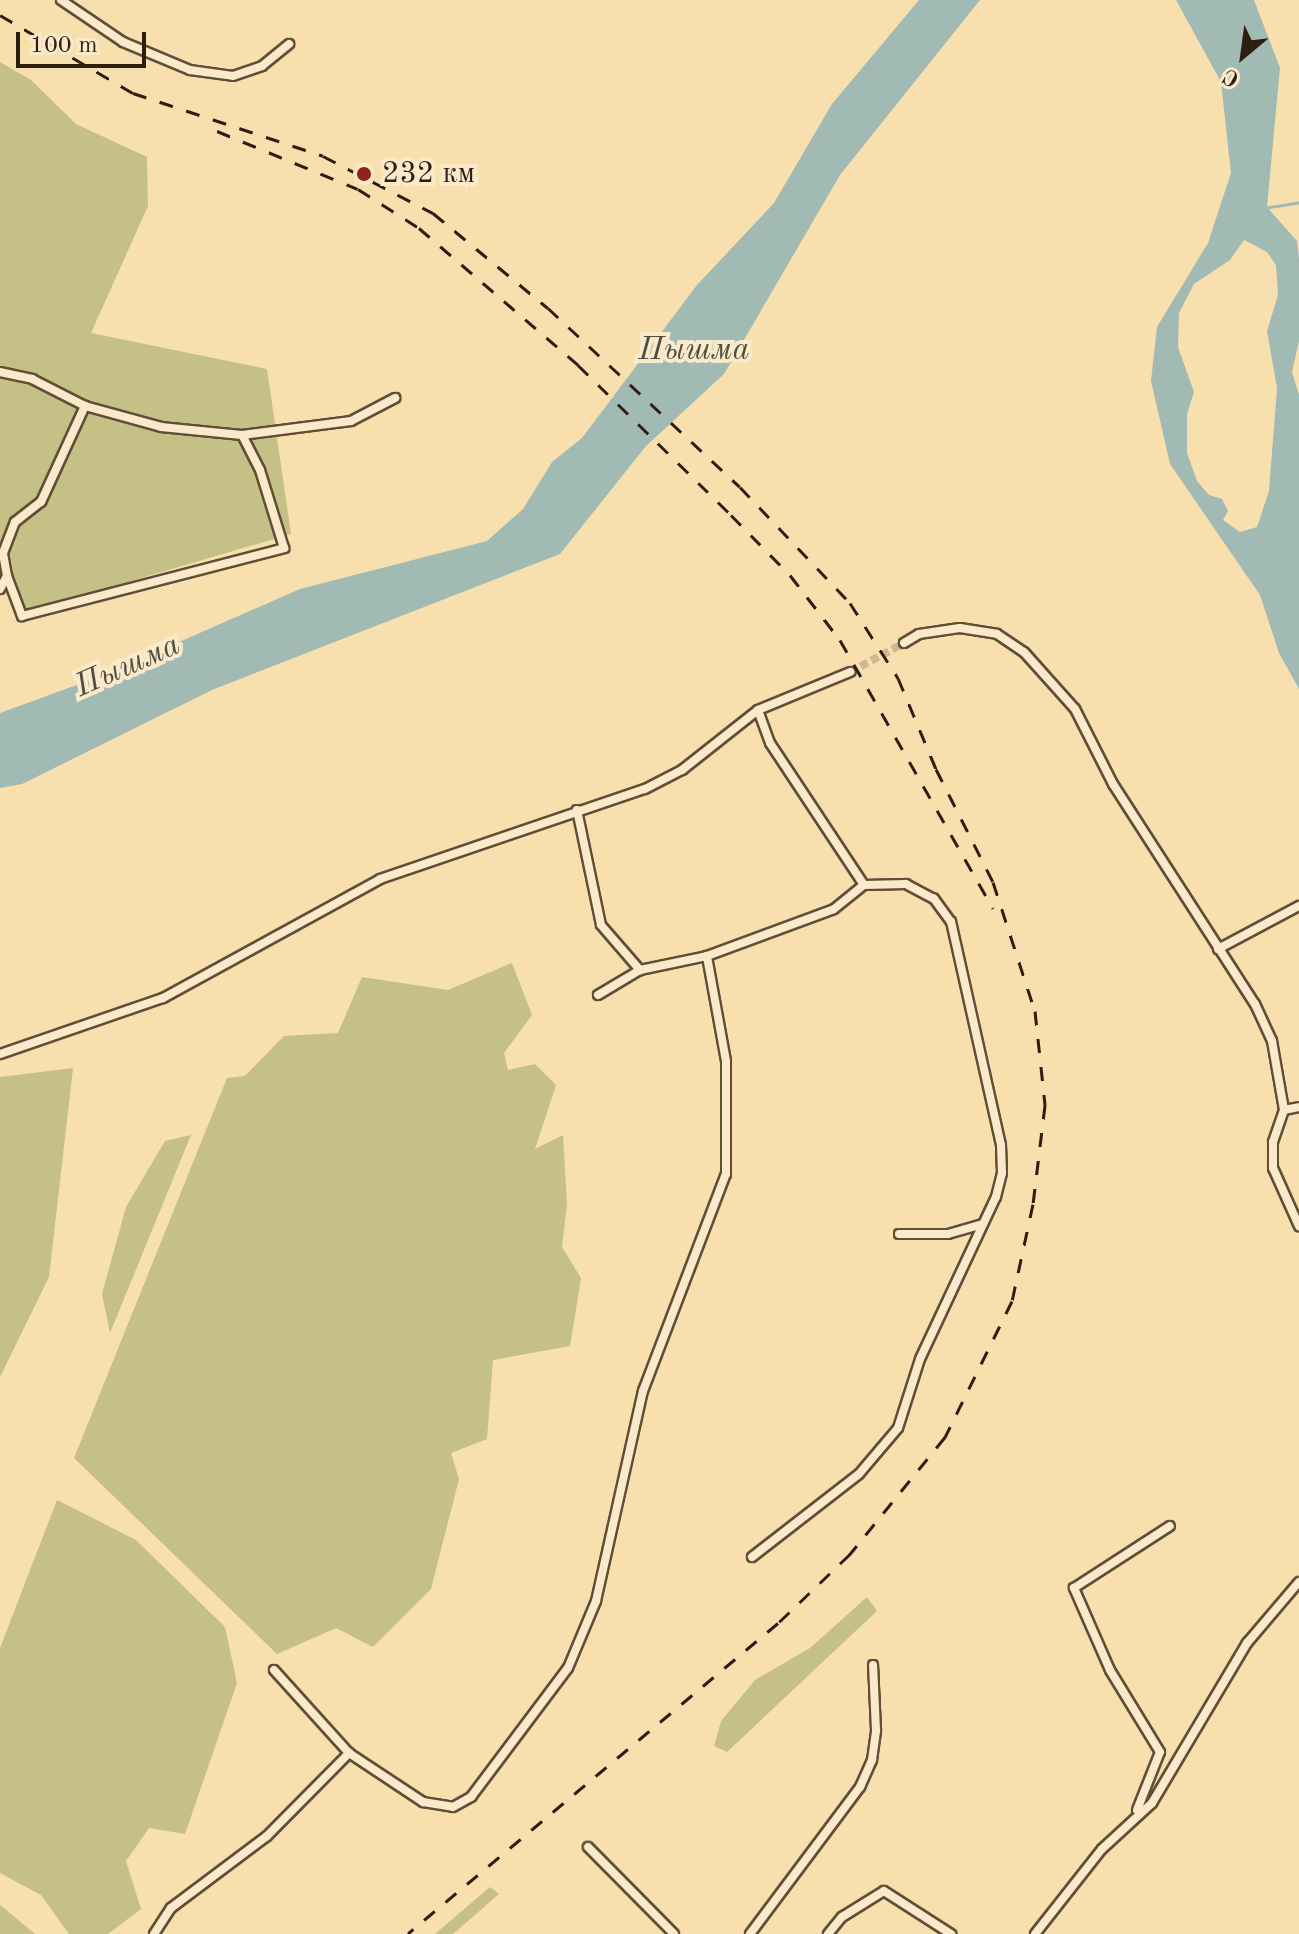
<!DOCTYPE html>
<meta charset="utf-8">
<style>
body{margin:0}
#map{position:relative;width:1299px;height:1934px;overflow:hidden;background:#f8dfae;font-family:"Old Standard TT",serif}
div>[style]{position:absolute}
.green>*{inset:0;background:#c4c086}
.water>*{inset:0;background:#a1bab4}
.stream>*{height:3px;margin:-1.5px;padding:0 1.5px;transform-origin:1.5px;border-radius:1.5px;background:#a1bab4}
.street-tunnel>*{height:8px;margin-top:-4px;transform-origin:0;background:repeating-linear-gradient(90deg,#d0b88f 0 8px,transparent 0 12px)}
.roads{filter:drop-shadow(2px 0 #604e38) drop-shadow(-2px 0 #604e38) drop-shadow(0 2px #604e38) drop-shadow(0 -2px #604e38)}
.street>*{height:8px;margin:-4px;padding:0 4px;transform-origin:4px;border-radius:4px;background:#faeaca}
.rail>*{height:3px;margin-top:-1.5px;transform-origin:0;background:repeating-linear-gradient(90deg,#2e1e11 0 14px,transparent 0 28px)}
.dots>*{width:22px;height:22px;translate:-50% -50%;box-sizing:border-box;border:4px solid #faeaca;border-radius:50%}
span{translate:-50% -50%;white-space:nowrap;text-align:center;line-height:1.15;-webkit-text-stroke:8px #faeaca;paint-order:stroke}
.poi-label{font-size:30px;color:#2e1e11}
.left{translate:0 -50%;text-align:left}
.water-label{font-size:32px;color:#504d42;font-style:italic}
.north{position:absolute;left:1203px;top:16px;width:80px;height:80px;-webkit-text-stroke:6px #faeaca;paint-order:stroke;rotate:209deg;font-size:22px;font-weight:700;line-height:32px;text-align:center;color:#2e1e11}
.north::after{content:'';display:block;margin:auto;width:28px;height:36px;background:#2e1e11;clip-path:polygon(50% 0,100% 100%,50% 72%,0 100%)}
.scale{position:absolute;left:16px;top:32px;width:130px;height:36px;box-sizing:border-box;border:4px solid #2e1e11;border-top:0;padding-left:10px;font-size:24px;line-height:28px;white-space:nowrap;color:#2e1e11;-webkit-text-stroke:6px #faeaca;paint-order:stroke}
</style>
<div id="map">
<div class="green">
<div style="clip-path:polygon(0 62px,31px 80px,76px 124px,147px 157px,148px 206px,91px 333px,267px 369px,291px 534px,26px 612px,9px 566px,0 581px)"></div>
<div style="clip-path:polygon(512px 963px,532px 1015px,504px 1053px,508px 1070px,535px 1064px,556px 1085px,535px 1149px,563px 1135px,567px 1204px,562px 1247px,581px 1278px,570px 1346px,493px 1360px,487px 1439px,451px 1453px,459px 1479px,431px 1589px,373px 1647px,336px 1628px,277px 1654px,74px 1458px,227px 1078px,245px 1076px,284px 1036px,338px 1033px,362px 977px,448px 990px)"></div>
<div style="clip-path:polygon(73px 1068px,49px 1277px,0 1377px,0 1077px)"></div>
<div style="clip-path:polygon(191px 1135px,110px 1333px,102px 1294px,126px 1207px,165px 1141px)"></div>
<div style="clip-path:polygon(57px 1500px,136px 1540px,225px 1627px,237px 1683px,185px 1834px,149px 1828px,126px 1861px,141px 1909px,108px 1934px,69px 1934px,41px 1895px,0 1873px,0 1648px)"></div>
<div style="clip-path:polygon(867px 1597px,877px 1611px,727px 1752px,714px 1746px,721px 1721px,755px 1680px,810px 1648px)"></div>
<div style="clip-path:polygon(490px 1887px,499px 1894px,453px 1934px,435px 1934px)"></div>
<div style="clip-path:polygon(0 1905px,5px 1909px,35px 1934px,0 1934px)"></div>
</div>
<div class="water">
<div style="clip-path:polygon(919px 0,980px 0,840px 175px,724px 374px,646px 446px,560px 554px,212px 690px,22px 784px,0 788px,0 713px,104px 675px,300px 589px,487px 541px,523px 509px,552px 462px,582px 438px,697px 285px,774px 203px,832px 104px)"></div>
<div style="clip-path:polygon(evenodd,1176px 0,1254px 0,1280px 68px,1267px 207px,1297px 241px,1299px 258px,1299px 341px,1292px 372px,1299px 395px,1299px 689px,1279px 653px,1260px 595px,1170px 464px,1151px 381px,1157px 327px,1208px 243px,1231px 173px,1221px 82px,1176px 0,1244px 240px,1267px 252px,1276px 265px,1278px 295px,1267px 331px,1277px 388px,1269px 491px,1257px 527px,1240px 532px,1223px 520px,1228px 511px,1222px 499px,1209px 495px,1197px 481px,1187px 453px,1187px 414px,1194px 392px,1178px 347px,1179px 313px,1194px 284px,1230px 260px,1244px 240px)"></div>
</div>
<div class="stream">
<div style="left:1263px;top:208px;width:36px;rotate:-9deg"></div>
</div>
<div class="street-tunnel">
<div style="left:850px;top:672px;width:61px;rotate:-28.2deg"></div>
</div>
<div class="roads">
<div class="street">
<div style="left:61px;top:0;width:75px;rotate:34.1deg"></div>
<div style="left:123px;top:42px;width:73px;rotate:22.7deg"></div>
<div style="left:190px;top:70px;width:43px;rotate:7.9deg"></div>
<div style="left:233px;top:76px;width:31px;rotate:-19deg"></div>
<div style="left:262px;top:66px;width:35px;rotate:-39deg"></div>
<div style="left:0;top:372px;width:33px;rotate:12deg"></div>
<div style="left:32px;top:379px;width:59px;rotate:27deg"></div>
<div style="left:85px;top:406px;width:79px;rotate:15.4deg"></div>
<div style="left:161px;top:427px;width:81px;rotate:5.6deg"></div>
<div style="left:242px;top:435px;width:110px;rotate:-7.3deg"></div>
<div style="left:351px;top:421px;width:50px;rotate:-27.6deg"></div>
<div style="left:7px;top:576px;width:23px;rotate:-100deg"></div>
<div style="left:3px;top:553px;width:33px;rotate:-69deg"></div>
<div style="left:15px;top:522px;width:33px;rotate:-38deg"></div>
<div style="left:41px;top:502px;width:106px;rotate:-65.4deg"></div>
<div style="left:0;top:589px;width:15px;rotate:-62deg"></div>
<div style="left:7px;top:576px;width:43px;rotate:69.4deg"></div>
<div style="left:22px;top:616px;width:271px;rotate:-14.5deg"></div>
<div style="left:284px;top:548px;width:82px;rotate:-107.1deg"></div>
<div style="left:260px;top:470px;width:39px;rotate:-117deg"></div>
<div style="left:904px;top:643px;width:17px;rotate:-31deg"></div>
<div style="left:919px;top:634px;width:41px;rotate:-8.3deg"></div>
<div style="left:960px;top:628px;width:37px;rotate:9deg"></div>
<div style="left:997px;top:634px;width:32px;rotate:34deg"></div>
<div style="left:1024px;top:652px;width:76px;rotate:48.2deg"></div>
<div style="left:1075px;top:709px;width:84px;rotate:63.1deg"></div>
<div style="left:1113px;top:784px;width:262px;rotate:57.2deg"></div>
<div style="left:1255px;top:1004px;width:41px;rotate:65.3deg"></div>
<div style="left:1272px;top:1041px;width:70px;rotate:80.1deg"></div>
<div style="left:1284px;top:1110px;width:34px;rotate:109deg"></div>
<div style="left:1273px;top:1142px;width:26px;rotate:90deg"></div>
<div style="left:1273px;top:1168px;width:64px;rotate:65.9deg"></div>
<div style="left:577px;top:810px;width:117px;rotate:78.2deg"></div>
<div style="left:601px;top:925px;width:60px;rotate:49.1deg"></div>
<div style="left:1218px;top:949px;width:92px;rotate:-28deg"></div>
<div style="left:598px;top:995px;width:49px;rotate:-30.8deg"></div>
<div style="left:640px;top:970px;width:68px;rotate:-11.8deg"></div>
<div style="left:707px;top:956px;width:135px;rotate:-20.3deg"></div>
<div style="left:834px;top:909px;width:38px;rotate:-39deg"></div>
<div style="left:0;top:1054px;width:172px;rotate:-19deg"></div>
<div style="left:163px;top:998px;width:247px;rotate:-28.7deg"></div>
<div style="left:380px;top:879px;width:280px;rotate:-18.8deg"></div>
<div style="left:645px;top:789px;width:42px;rotate:-27.2deg"></div>
<div style="left:682px;top:770px;width:97px;rotate:-38.3deg"></div>
<div style="left:758px;top:710px;width:100px;rotate:-22.4deg"></div>
<div style="left:1284px;top:1110px;width:15px;rotate:-11deg"></div>
<div style="left:899px;top:1234px;width:49px"></div>
<div style="left:948px;top:1234px;width:35px;rotate:-16deg"></div>
<div style="left:752px;top:1557px;width:135px;rotate:-37.8deg"></div>
<div style="left:859px;top:1474px;width:60px;rotate:-49.7deg"></div>
<div style="left:898px;top:1428px;width:72px;rotate:-72.3deg"></div>
<div style="left:920px;top:1359px;width:179px;rotate:-64.9deg"></div>
<div style="left:996px;top:1197px;width:25px;rotate:-76deg"></div>
<div style="left:1002px;top:1173px;width:28px;rotate:-92deg"></div>
<div style="left:1001px;top:1145px;width:229px;rotate:-102.6deg"></div>
<div style="left:951px;top:922px;width:29px;rotate:-126deg"></div>
<div style="left:934px;top:899px;width:32px;rotate:-152deg"></div>
<div style="left:906px;top:884px;width:42px;rotate:178.6deg"></div>
<div style="left:864px;top:885px;width:170px;rotate:-123.5deg"></div>
<div style="left:770px;top:743px;width:35px;rotate:-110deg"></div>
<div style="left:274px;top:1670px;width:112px;rotate:47.9deg"></div>
<div style="left:349px;top:1753px;width:89px;rotate:33.5deg"></div>
<div style="left:423px;top:1802px;width:30px;rotate:9deg"></div>
<div style="left:453px;top:1807px;width:21px;rotate:-29deg"></div>
<div style="left:471px;top:1797px;width:161px;rotate:-53.1deg"></div>
<div style="left:568px;top:1668px;width:73px;rotate:-67.3deg"></div>
<div style="left:596px;top:1601px;width:215px;rotate:-77.4deg"></div>
<div style="left:643px;top:1391px;width:232px;rotate:-69.1deg"></div>
<div style="left:726px;top:1174px;width:113px;rotate:-90deg"></div>
<div style="left:726px;top:1061px;width:107px;rotate:-100.3deg"></div>
<div style="left:1137px;top:1810px;width:62px;rotate:-68.4deg"></div>
<div style="left:1160px;top:1752px;width:96px;rotate:-121.4deg"></div>
<div style="left:1110px;top:1670px;width:90px;rotate:-113.7deg"></div>
<div style="left:1074px;top:1588px;width:114px;rotate:-32.9deg"></div>
<div style="left:588px;top:1847px;width:122px;rotate:45.3deg"></div>
<div style="left:154px;top:1934px;width:31px;rotate:-57deg"></div>
<div style="left:171px;top:1908px;width:120px;rotate:-36.9deg"></div>
<div style="left:267px;top:1836px;width:117px;rotate:-45.3deg"></div>
<div style="left:750px;top:1934px;width:184px;rotate:-53.2deg"></div>
<div style="left:860px;top:1787px;width:30px;rotate:-66deg"></div>
<div style="left:872px;top:1760px;width:30px;rotate:-82deg"></div>
<div style="left:876px;top:1730px;width:65px;rotate:-92.6deg"></div>
<div style="left:828px;top:1934px;width:22px;rotate:-51deg"></div>
<div style="left:842px;top:1917px;width:49px;rotate:-31.8deg"></div>
<div style="left:884px;top:1891px;width:80px;rotate:32.7deg"></div>
<div style="left:1035px;top:1934px;width:108px;rotate:-51.8deg"></div>
<div style="left:1102px;top:1849px;width:68px;rotate:-42.6deg"></div>
<div style="left:1152px;top:1803px;width:186px;rotate:-59.3deg"></div>
<div style="left:1247px;top:1643px;width:80px;rotate:-49.6deg"></div>
</div>
</div>
<div class="rail">
<div style="left:0;top:15px;width:154px;rotate:30.4deg"></div>
<div style="left:133px;top:93px;width:200px;rotate:18.3deg"></div>
<div style="left:323px;top:156px;width:124px;rotate:27.4deg"></div>
<div style="left:433px;top:213px;width:149px;rotate:39.6deg"></div>
<div style="left:548px;top:308px;width:262px;rotate:43deg"></div>
<div style="left:740px;top:487px;width:160px;rotate:46.5deg"></div>
<div style="left:850px;top:603px;width:89px;rotate:57.4deg"></div>
<div style="left:898px;top:678px;width:99px;rotate:67.3deg"></div>
<div style="left:936px;top:769px;width:127px;rotate:63.2deg"></div>
<div style="left:993px;top:882px;width:136px;rotate:72deg"></div>
<div style="left:1035px;top:1011px;width:95px;rotate:83.9deg"></div>
<div style="left:1045px;top:1105px;width:100px;rotate:96.9deg"></div>
<div style="left:1033px;top:1204px;width:99px;rotate:102.2deg"></div>
<div style="left:1012px;top:1301px;width:152px;rotate:116.2deg"></div>
<div style="left:945px;top:1437px;width:151px;rotate:129.1deg"></div>
<div style="left:850px;top:1554px;width:100px;rotate:136.2deg"></div>
<div style="left:778px;top:1623px;width:483px;rotate:140deg"></div>
<div style="left:217px;top:131px;width:152px;rotate:22.4deg"></div>
<div style="left:358px;top:189px;width:72px;rotate:32.6deg"></div>
<div style="left:419px;top:228px;width:210px;rotate:40.7deg"></div>
<div style="left:578px;top:365px;width:214px;rotate:44.4deg"></div>
<div style="left:731px;top:515px;width:84px;rotate:45.5deg"></div>
<div style="left:790px;top:575px;width:82px;rotate:52.4deg"></div>
<div style="left:840px;top:640px;width:309px;rotate:60.3deg"></div>
</div>
<div class="dots">
<div style="left:364px;top:174px;background:#8f2418"></div>
</div>
<div class="poi-label">
<span class="left" style="left:382px;top:174px">232 км</span>
</div>
<div class="water-label">
<span style="left:694px;top:351px">Пышма</span>
<span style="left:128px;top:667px;rotate:-24deg">Пышма</span>
</div>
<div class="north">С</div>
<div class="scale">100 m</div>
</div>
